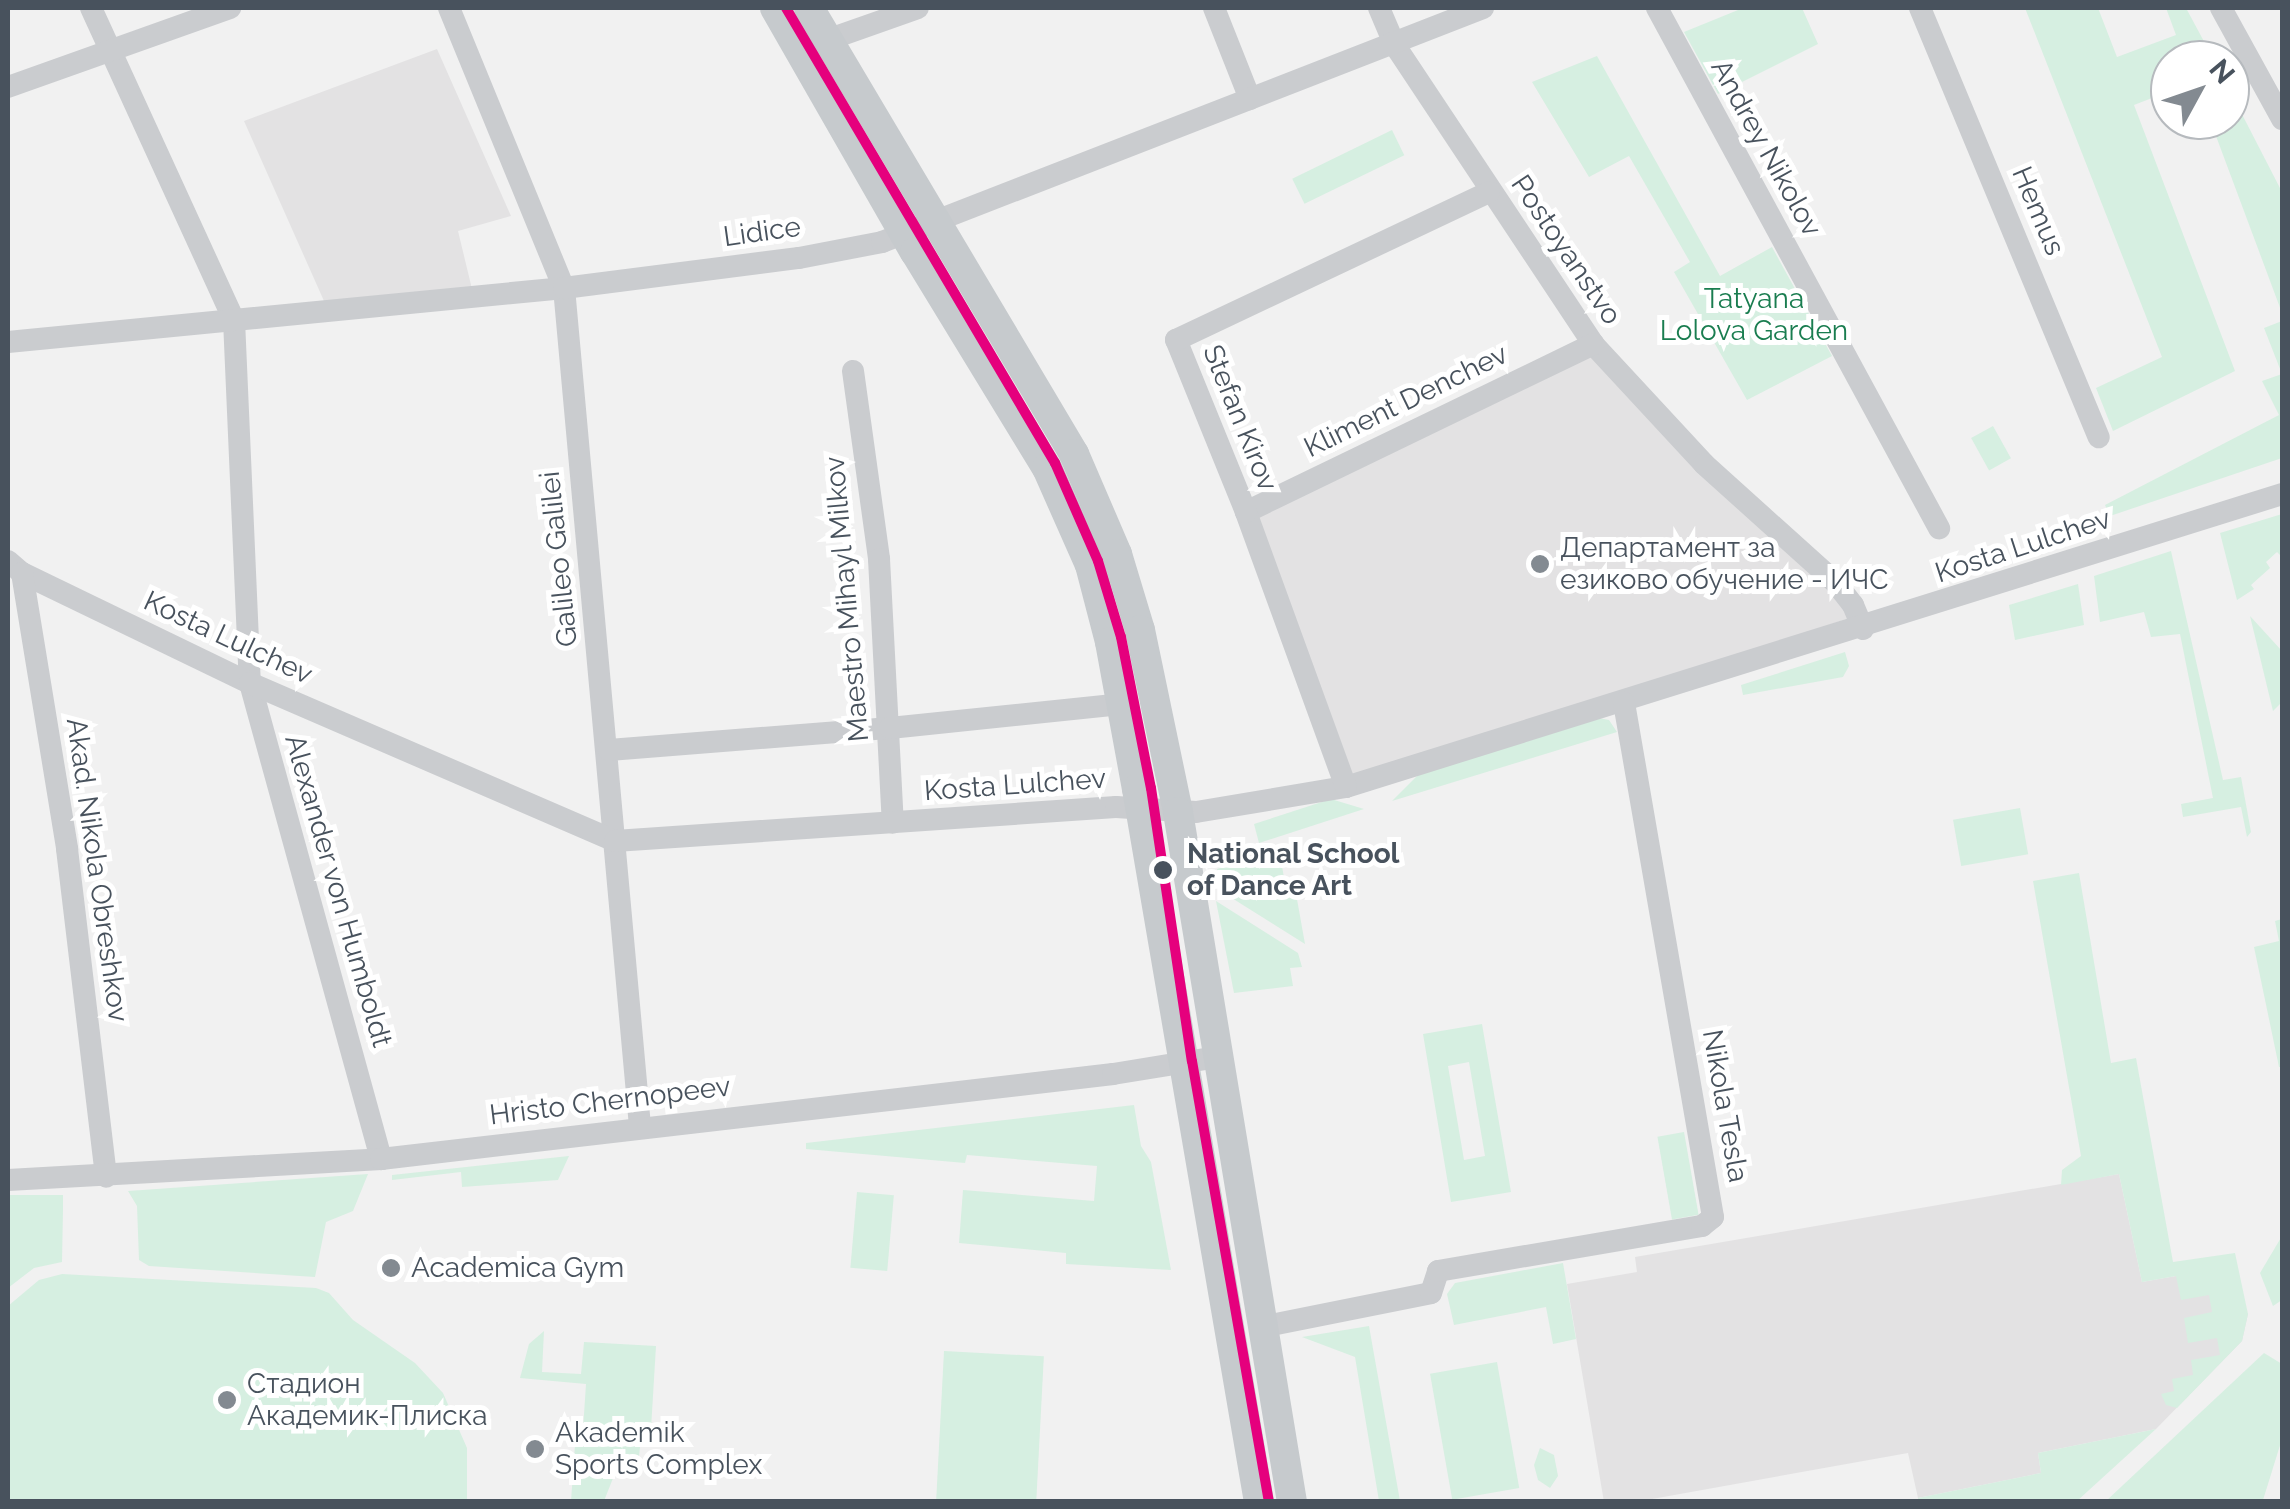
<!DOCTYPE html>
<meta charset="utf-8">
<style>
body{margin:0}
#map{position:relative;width:2290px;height:1509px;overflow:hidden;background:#f1f1f1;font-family:Raleway,sans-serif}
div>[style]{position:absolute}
.education>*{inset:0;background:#e3e2e3}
.green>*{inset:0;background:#d6efe1;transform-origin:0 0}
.minor>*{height:22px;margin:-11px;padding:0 11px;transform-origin:11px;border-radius:11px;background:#cacccf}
.major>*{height:30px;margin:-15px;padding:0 15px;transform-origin:15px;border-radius:15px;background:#c6cacd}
.tram-1>*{height:10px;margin:-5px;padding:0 5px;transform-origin:5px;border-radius:5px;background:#e5007d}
.dots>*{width:28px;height:28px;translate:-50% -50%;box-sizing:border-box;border:5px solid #fff;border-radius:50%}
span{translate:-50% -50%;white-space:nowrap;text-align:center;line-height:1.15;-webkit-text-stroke:10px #fff;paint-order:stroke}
.street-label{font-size:28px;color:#48525d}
.park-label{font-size:28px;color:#1a7d50}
.poi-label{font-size:28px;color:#48525d}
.left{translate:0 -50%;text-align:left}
.stop-label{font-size:28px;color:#48525d;font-weight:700}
.frame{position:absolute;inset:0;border:10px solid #48525d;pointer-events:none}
.north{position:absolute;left:2150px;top:40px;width:100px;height:100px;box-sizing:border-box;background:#fff;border:2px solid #b6babe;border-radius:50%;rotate:50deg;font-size:28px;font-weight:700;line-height:40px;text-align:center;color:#48525d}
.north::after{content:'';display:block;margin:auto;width:35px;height:45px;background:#838a91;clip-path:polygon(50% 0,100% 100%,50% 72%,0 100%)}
</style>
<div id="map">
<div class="education">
<div style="clip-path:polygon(437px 49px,511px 216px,458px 231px,472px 289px,324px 301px,244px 121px)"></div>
<div style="clip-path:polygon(1593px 344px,1858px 615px,1346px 787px,1246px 512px)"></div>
<div style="clip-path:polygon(2119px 1174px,2142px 1282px,2176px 1276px,2226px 1287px,2248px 1314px,2242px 1341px,2156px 1429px,2038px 1453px,2041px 1473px,1918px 1498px,1908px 1453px,1641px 1501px,1604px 1502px,1567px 1284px,1637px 1272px,1635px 1257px)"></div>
</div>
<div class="green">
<div style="clip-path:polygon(1743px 8px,1802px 8px,1818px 44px,1718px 94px,1684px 32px)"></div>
<div style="clip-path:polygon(2025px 8px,2098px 8px,2117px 57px,2176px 35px,2166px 8px,2186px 8px,2214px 60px,2170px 60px,2170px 91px,2134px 105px,2235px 371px,2113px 431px,2096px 388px,2162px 357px)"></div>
<div style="clip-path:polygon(1597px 56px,1720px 276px,1772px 247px,1832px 356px,1747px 400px,1674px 272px,1690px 262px,1629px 156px,1589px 177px,1532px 82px)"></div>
<div style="clip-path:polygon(2230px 91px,2282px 192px,2282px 313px,2210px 120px,2230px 120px)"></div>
<div style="left:1392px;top:130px;width:28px;height:111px;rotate:64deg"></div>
<div style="clip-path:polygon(2282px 321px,2282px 458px,2110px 516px,2105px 505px,2279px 415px,2262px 381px,2282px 374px,2264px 328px)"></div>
<div style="left:1993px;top:426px;width:37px;height:25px;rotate:61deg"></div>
<div style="clip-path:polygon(2282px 514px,2282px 557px,2277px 552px,2266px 562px,2270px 568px,2251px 585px,2254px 589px,2237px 600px,2220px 533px)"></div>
<div style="clip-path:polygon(2171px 551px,2223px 780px,2241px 777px,2251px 832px,2247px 837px,2241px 807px,2183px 817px,2181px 804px,2213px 798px,2180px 634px,2151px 637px,2144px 612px,2100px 622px,2094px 576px)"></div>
<div style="clip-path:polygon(2078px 584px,2084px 625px,2015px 640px,2009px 605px)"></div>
<div style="clip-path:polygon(2250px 616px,2282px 651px,2282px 702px,2273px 711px)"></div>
<div style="clip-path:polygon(1845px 652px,1849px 666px,1843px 677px,1743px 695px,1741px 685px)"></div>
<div style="clip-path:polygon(1599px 718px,1609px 720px,1617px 732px,1392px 801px,1418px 775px)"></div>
<div style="clip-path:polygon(1331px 799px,1364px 809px,1259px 843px,1254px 824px)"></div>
<div style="left:2020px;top:808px;width:47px;height:68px;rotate:80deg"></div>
<div style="clip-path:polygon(1279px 849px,1286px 889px,1295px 888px,1305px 944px,1219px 890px,1217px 869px)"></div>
<div style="clip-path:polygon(2079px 873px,2111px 1063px,2136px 1058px,2173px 1262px,2235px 1253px,2248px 1314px,2242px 1341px,2177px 1408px,2166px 1405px,2161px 1394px,2174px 1391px,2172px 1379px,2193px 1375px,2191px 1360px,2220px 1355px,2217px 1338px,2188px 1343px,2184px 1318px,2212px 1312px,2209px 1295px,2181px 1300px,2176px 1276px,2142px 1282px,2119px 1174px,2061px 1185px,2062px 1170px,2081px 1156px,2033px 881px)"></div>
<div style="clip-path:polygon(1216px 901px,1298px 953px,1302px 967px,1290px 968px,1293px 986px,1234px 993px)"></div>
<div style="clip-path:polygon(2282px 919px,2282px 1067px,2279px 1067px,2254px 947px,2279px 941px,2275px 921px)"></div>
<div style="clip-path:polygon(evenodd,1482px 1024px,1511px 1192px,1451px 1202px,1423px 1034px,1482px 1024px,1469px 1062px,1485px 1156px,1464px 1160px,1448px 1066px,1469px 1062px)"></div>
<div style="clip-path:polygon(1134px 1105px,1141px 1146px,1151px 1162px,1171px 1270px,1066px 1264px,1066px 1253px,959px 1243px,963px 1190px,1094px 1201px,1097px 1166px,967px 1155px,965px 1163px,806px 1149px,806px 1143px)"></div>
<div style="left:1684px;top:1132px;width:84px;height:27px;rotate:80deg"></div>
<div style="clip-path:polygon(569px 1156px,558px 1180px,462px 1187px,461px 1172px,392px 1180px,392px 1175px)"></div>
<div style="clip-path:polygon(368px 1174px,353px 1211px,326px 1222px,315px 1277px,149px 1266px,139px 1260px,137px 1206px,128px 1191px)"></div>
<div style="left:857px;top:1192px;width:37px;height:76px;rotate:5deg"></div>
<div style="clip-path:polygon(8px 1195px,63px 1195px,63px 1210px,62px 1262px,34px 1268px,8px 1288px)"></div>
<div style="clip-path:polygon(2282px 1236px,2282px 1300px,2273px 1306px,2260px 1273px)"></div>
<div style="clip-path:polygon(1563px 1263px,1576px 1339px,1553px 1344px,1546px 1307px,1454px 1325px,1447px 1294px,1455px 1283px)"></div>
<div style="clip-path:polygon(62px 1274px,316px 1288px,329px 1293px,353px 1320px,415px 1363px,443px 1393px,467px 1448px,467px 1501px,8px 1501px,8px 1306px,39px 1280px)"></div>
<div style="clip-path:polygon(1369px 1326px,1400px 1501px,1379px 1501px,1355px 1357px,1302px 1337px)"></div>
<div style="clip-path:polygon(544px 1331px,542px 1372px,581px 1374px,584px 1342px,656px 1346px,651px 1429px,642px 1430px,639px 1456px,619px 1463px,604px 1501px,571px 1501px,575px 1445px,582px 1444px,586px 1384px,520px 1378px,529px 1344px)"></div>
<div style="left:944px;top:1351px;width:100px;height:150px;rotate:3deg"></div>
<div style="clip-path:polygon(2264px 1353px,2282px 1364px,2282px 1439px,2263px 1500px,2106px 1501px)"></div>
<div style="left:1497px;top:1362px;width:128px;height:68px;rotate:80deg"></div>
<div style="clip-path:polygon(2156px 1429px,2077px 1501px,1918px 1501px,1918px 1498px,2041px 1473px,2038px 1453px)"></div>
<div style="clip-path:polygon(1540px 1448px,1554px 1455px,1558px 1476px,1550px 1488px,1538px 1480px,1534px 1465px)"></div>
</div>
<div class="minor">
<div style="left:91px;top:8px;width:343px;rotate:65.4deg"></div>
<div style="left:234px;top:320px;width:363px;rotate:87.5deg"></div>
<div style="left:250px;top:683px;width:494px;rotate:74.6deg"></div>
<div style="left:449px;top:8px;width:303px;rotate:67.7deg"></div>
<div style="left:564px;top:288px;width:841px;rotate:84.82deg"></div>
<div style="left:1214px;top:8px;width:98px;rotate:68.4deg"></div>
<div style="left:1379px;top:8px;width:39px;rotate:67deg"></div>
<div style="left:1394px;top:44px;width:360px;rotate:56.4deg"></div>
<div style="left:1593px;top:344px;width:163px;rotate:47.2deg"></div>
<div style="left:1704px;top:464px;width:176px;rotate:42deg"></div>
<div style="left:1835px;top:582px;width:29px;rotate:52deg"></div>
<div style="left:1853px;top:605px;width:26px;rotate:67deg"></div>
<div style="left:1657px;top:8px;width:592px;rotate:61.53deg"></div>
<div style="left:1920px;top:8px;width:465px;rotate:67.4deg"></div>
<div style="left:2221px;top:8px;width:127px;rotate:61.2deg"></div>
<div style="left:813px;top:45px;width:111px;rotate:-19.4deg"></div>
<div style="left:8px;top:87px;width:236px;rotate:-19.6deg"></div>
<div style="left:8px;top:342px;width:559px;rotate:-5.55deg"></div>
<div style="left:564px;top:288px;width:237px;rotate:-7.3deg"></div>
<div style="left:799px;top:258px;width:85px;rotate:-10.9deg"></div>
<div style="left:882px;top:242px;width:645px;rotate:-21.27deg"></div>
<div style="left:853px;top:371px;width:190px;rotate:82.1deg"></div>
<div style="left:879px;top:559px;width:264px;rotate:87deg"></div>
<div style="left:1246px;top:512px;width:386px;rotate:-25.8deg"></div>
<div style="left:8px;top:561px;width:18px;rotate:41deg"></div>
<div style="left:22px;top:573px;width:253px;rotate:25.8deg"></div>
<div style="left:250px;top:683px;width:398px;rotate:23.4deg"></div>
<div style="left:615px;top:841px;width:502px;rotate:-3.88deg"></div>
<div style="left:1116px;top:807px;width:80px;rotate:3.6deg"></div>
<div style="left:1196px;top:812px;width:152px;rotate:-9.5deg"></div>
<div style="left:1346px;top:787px;width:981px;rotate:-17.38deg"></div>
<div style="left:22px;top:573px;width:280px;rotate:80.7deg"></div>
<div style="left:67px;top:849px;width:330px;rotate:83.2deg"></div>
<div style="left:609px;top:750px;width:282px;rotate:-4.5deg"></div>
<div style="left:890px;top:728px;width:232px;rotate:-5.9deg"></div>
<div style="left:1346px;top:787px;width:293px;rotate:-110deg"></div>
<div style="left:1246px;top:512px;width:186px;rotate:-112.1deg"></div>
<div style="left:1176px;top:340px;width:346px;rotate:-25.3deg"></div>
<div style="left:8px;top:1180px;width:374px;rotate:-3.2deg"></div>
<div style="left:381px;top:1159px;width:737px;rotate:-6.62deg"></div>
<div style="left:1113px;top:1074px;width:105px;rotate:-9.3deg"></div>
<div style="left:1261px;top:1327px;width:173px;rotate:-11.3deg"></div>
<div style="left:1431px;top:1293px;width:23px;rotate:-72deg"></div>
<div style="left:1438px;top:1271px;width:268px;rotate:-9.7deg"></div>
<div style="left:1702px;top:1226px;width:14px;rotate:-39deg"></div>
<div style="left:1713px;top:1217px;width:522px;rotate:-99.82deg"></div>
</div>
<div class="major">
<div style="left:775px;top:8px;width:281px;rotate:60.2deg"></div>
<div style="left:915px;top:252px;width:253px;rotate:58.6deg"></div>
<div style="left:1047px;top:468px;width:106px;rotate:66.1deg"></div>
<div style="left:1090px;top:565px;width:80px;rotate:75.4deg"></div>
<div style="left:1110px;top:642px;width:149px;rotate:79.6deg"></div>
<div style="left:1137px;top:789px;width:723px;rotate:80.29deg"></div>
<div style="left:809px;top:8px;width:519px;rotate:59.28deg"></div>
<div style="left:1074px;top:454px;width:109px;rotate:66.7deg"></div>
<div style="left:1117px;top:554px;width:79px;rotate:73.2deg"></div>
<div style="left:1140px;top:630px;width:186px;rotate:78.2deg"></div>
<div style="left:1178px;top:812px;width:699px;rotate:80.62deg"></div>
</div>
<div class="tram-1">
<div style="left:786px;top:8px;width:529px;rotate:59.41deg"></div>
<div style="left:1055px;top:463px;width:107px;rotate:66.3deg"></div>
<div style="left:1098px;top:561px;width:79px;rotate:73.2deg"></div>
<div style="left:1121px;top:637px;width:154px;rotate:78.8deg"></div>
<div style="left:1151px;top:788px;width:276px;rotate:81.5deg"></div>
<div style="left:1192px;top:1061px;width:448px;rotate:80.1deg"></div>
</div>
<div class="dots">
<div style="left:1540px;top:564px;background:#838a91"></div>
<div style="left:1163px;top:870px;background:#48525d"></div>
<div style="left:391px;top:1268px;background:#838a91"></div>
<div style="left:227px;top:1400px;background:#838a91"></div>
<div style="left:535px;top:1449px;background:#838a91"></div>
</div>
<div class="street-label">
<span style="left:1766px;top:148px;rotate:61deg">Andrey Nikolov</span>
<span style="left:2038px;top:211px;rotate:67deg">Hemus</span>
<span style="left:762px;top:232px;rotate:-8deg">Lidice</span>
<span style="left:1566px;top:250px;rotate:56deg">Postoyanstvo</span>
<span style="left:1406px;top:401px;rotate:-26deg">Kliment Denchev</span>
<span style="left:1240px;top:418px;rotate:68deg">Stefan Kirov</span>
<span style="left:2023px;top:546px;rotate:-18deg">Kosta Lulchev</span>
<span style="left:559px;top:559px;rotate:-96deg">Galileo Galilei</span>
<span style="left:847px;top:599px;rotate:-95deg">Maestro Mihayl Milkov</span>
<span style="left:228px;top:638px;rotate:25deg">Kosta Lulchev</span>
<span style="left:1015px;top:785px;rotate:-4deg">Kosta Lulchev</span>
<span style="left:97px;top:870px;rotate:82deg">Akad. Nikola Obreshkov</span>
<span style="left:338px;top:891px;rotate:74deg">Alexander von Humboldt</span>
<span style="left:610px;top:1101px;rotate:-7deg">Hristo Chernopeev</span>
<span style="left:1725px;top:1106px;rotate:80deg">Nikola Tesla</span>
</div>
<div class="park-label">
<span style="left:1754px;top:315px">Tatyana<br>Lolova Garden</span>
</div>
<div class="poi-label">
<span class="left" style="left:1560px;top:564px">Департамент за<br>езиково обучение - ИЧС</span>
<span class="left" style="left:411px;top:1268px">Academica Gym</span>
<span class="left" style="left:247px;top:1400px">Стадион<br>Академик-Плиска</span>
<span class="left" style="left:555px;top:1449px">Akademik<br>Sports Complex</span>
</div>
<div class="stop-label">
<span class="left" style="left:1187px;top:870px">National School<br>of Dance Art</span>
</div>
<div class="frame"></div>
<div class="north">N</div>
</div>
